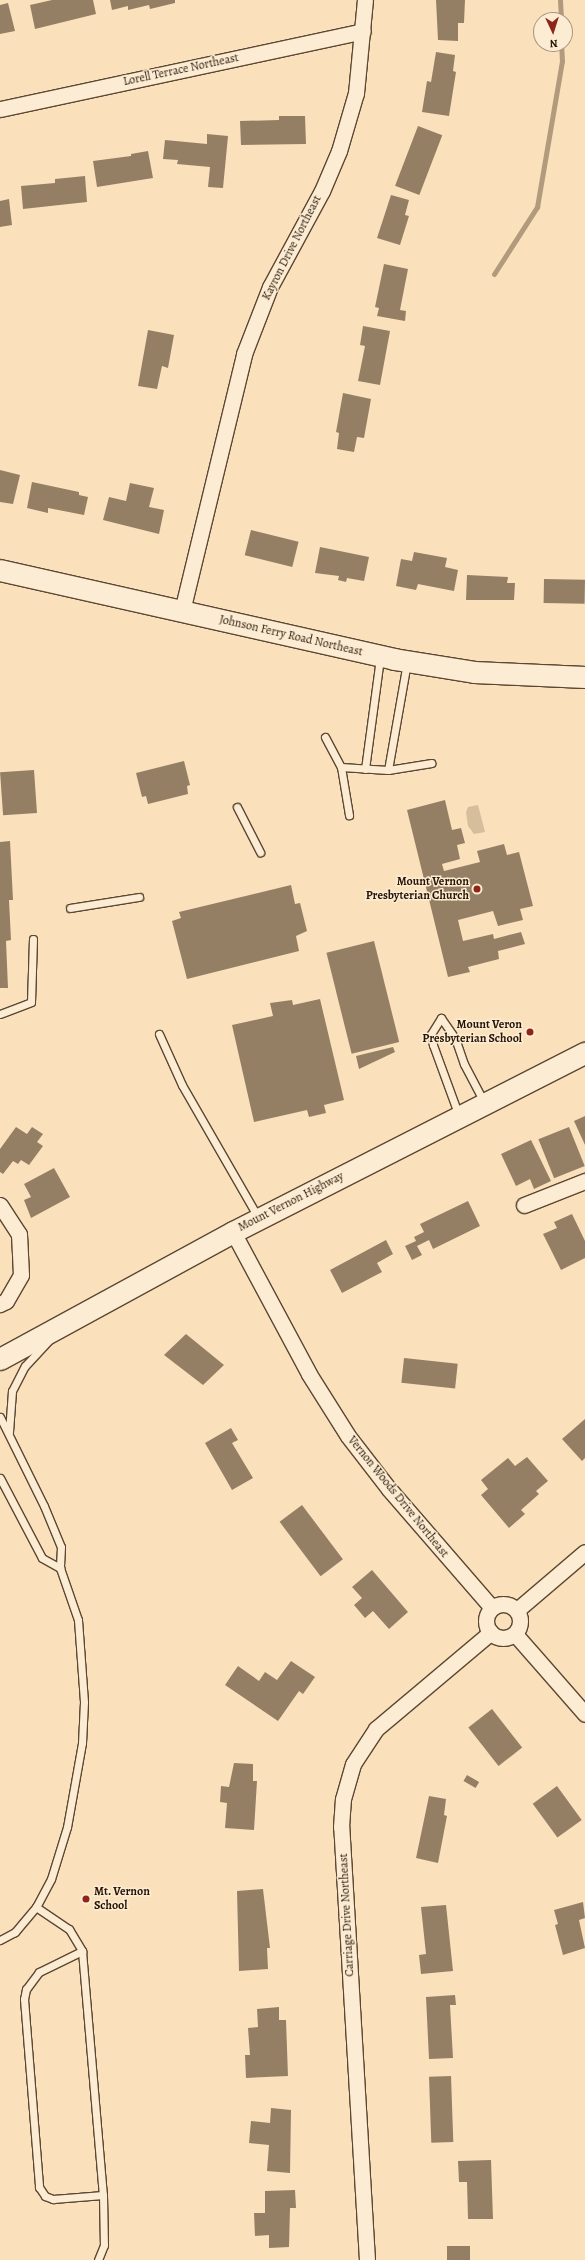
<!DOCTYPE html>
<style>
body{margin:0}
#map{position:relative;width:585px;height:2260px;overflow:hidden;background:#fae1bc;font-family:Alegreya,serif}
div>[style]{position:absolute}
.green>*{inset:0;background:#d6be9d}
.stream>*{height:5px;margin:-2.5px;padding:0 2.5px;transform-origin:2.5px;border-radius:2.5px;background:#b29b7d}
.building>*{inset:0;background:#957f64;transform-origin:0 0}
.roads{filter:drop-shadow(1px 0 #5c4732) drop-shadow(-1px 0 #5c4732) drop-shadow(0 1px #5c4732) drop-shadow(0 -1px #5c4732)}
.lane>*{height:7px;margin:-3.5px;padding:0 3.5px;transform-origin:3.5px;border-radius:3.5px;background:#fcecd3}
.street>*{height:15px;margin:-7.5px;padding:0 7.5px;transform-origin:7.5px;border-radius:7.5px;background:#fcecd3}
.street>.ring{margin:-7.5px;padding:0;box-sizing:content-box;background:none;border:15px solid #fcecd3;border-radius:50%}
.secondary>*{height:21px;margin:-10.5px;padding:0 10.5px;transform-origin:10.5px;border-radius:10.5px;background:#fcecd3}
.dots>*{width:11px;height:11px;translate:-50% -50%;box-sizing:border-box;border:2px solid #fcecd3;border-radius:50%}
span{translate:-50% -50%;white-space:nowrap;text-align:center;line-height:1.15;-webkit-text-stroke:3px #fcecd3;paint-order:stroke}
.street-label{font-size:12px;color:#271404}
.poi-label{font-size:12px;color:#271404;font-weight:700}
.right{translate:-100% -50%;text-align:right}
.left{translate:0 -50%;text-align:left}
.north{position:absolute;left:533px;top:12px;width:40px;height:40px;box-sizing:border-box;background:#fcecd3;border:1px solid #a79680;border-radius:50%;rotate:176deg;font-size:11px;font-weight:700;line-height:16px;text-align:center;color:#271404}
.north::after{content:'';display:block;margin:auto;width:14px;height:18px;background:#8f2418;clip-path:polygon(50% 0,100% 100%,50% 72%,0 100%)}
</style>
<div id="map">
<div class="green">
<div style="clip-path:polygon(478px 805px,485px 832px,474px 834px,468px 826px,466px 812px,468px 807px)"></div>
</div>
<div class="stream">
<div style="left:560px;top:0;width:20px;rotate:87deg"></div>
<div style="left:494px;top:274px;width:80px;rotate:-57.3deg"></div>
<div style="left:537px;top:207px;width:148px;rotate:-80.3deg"></div>
<div style="left:562px;top:61px;width:17px;rotate:-93deg"></div>
</div>
<div class="building">
<div style="clip-path:polygon(52px 0,93px 0,96px 14px,35px 29px,30px 5px)"></div>
<div style="clip-path:polygon(110px 0,175px 0,175px 3px,150px 9px,149px 5px,128px 10px,128px 6px,112px 10px)"></div>
<div style="clip-path:polygon(436px 0,465px 0,464px 23px,458px 23px,458px 41px,438px 40px)"></div>
<div style="clip-path:polygon(8px 3px,15px 31px,0 34px,0 5px)"></div>
<div style="clip-path:polygon(436px 52px,455px 55px,453px 71px,456px 72px,449px 116px,422px 112px,427px 81px,431px 82px)"></div>
<div style="clip-path:polygon(279px 116px,305px 116px,306px 144px,241px 145px,240px 121px,279px 120px)"></div>
<div style="left:418px;top:126px;width:26px;height:64px;rotate:21deg"></div>
<div style="clip-path:polygon(207px 134px,228px 136px,223px 188px,208px 187px,210px 167px,177px 164px,178px 160px,163px 159px,165px 140px,207px 144px)"></div>
<div style="clip-path:polygon(148px 151px,153px 178px,97px 187px,93px 161px,131px 156px,131px 154px)"></div>
<div style="clip-path:polygon(85px 176px,87px 202px,23px 209px,21px 186px,55px 183px,55px 179px)"></div>
<div style="clip-path:polygon(391px 195px,409px 200px,405px 215px,409px 216px,400px 245px,377px 238px)"></div>
<div style="clip-path:polygon(9px 199px,12px 225px,0 227px,0 201px)"></div>
<div style="clip-path:polygon(384px 264px,408px 269px,400px 310px,406px 311px,405px 321px,377px 316px,379px 308px,375px 307px)"></div>
<div style="clip-path:polygon(363px 326px,390px 331px,380px 385px,358px 381px,365px 346px,360px 345px)"></div>
<div style="clip-path:polygon(148px 330px,174px 335px,168px 368px,162px 366px,157px 389px,138px 386px)"></div>
<div style="clip-path:polygon(343px 393px,371px 399px,364px 438px,357px 437px,354px 452px,337px 449px,339px 433px,336px 432px)"></div>
<div style="clip-path:polygon(0 470px,20px 475px,13px 504px,0 502px)"></div>
<div style="clip-path:polygon(32px 482px,79px 492px,79px 495px,88px 497px,84px 515px,48px 508px,48px 513px,27px 508px)"></div>
<div style="clip-path:polygon(130px 483px,154px 488px,149px 507px,164px 510px,159px 534px,103px 520px,109px 497px,126px 501px)"></div>
<div style="left:251px;top:530px;width:49px;height:26px;rotate:14deg"></div>
<div style="clip-path:polygon(320px 547px,369px 557px,364px 581px,347px 578px,346px 582px,338px 580px,339px 576px,315px 573px)"></div>
<div style="clip-path:polygon(414px 552px,447px 558px,445px 567px,458px 570px,454px 591px,418px 584px,416px 590px,396px 586px,401px 559px,412px 561px)"></div>
<div style="clip-path:polygon(467px 575px,508px 577px,507px 583px,515px 583px,514px 600px,466px 600px)"></div>
<div style="left:544px;top:579px;width:41px;height:24px;rotate:1deg"></div>
<div style="clip-path:polygon(184px 761px,190px 785px,187px 786px,188px 794px,148px 804px,146px 796px,142px 797px,136px 773px)"></div>
<div style="left:34px;top:770px;width:43px;height:34px;rotate:86deg"></div>
<div style="clip-path:polygon(445px 800px,452px 830px,461px 828px,465px 843px,457px 845px,460px 859px,442px 864px,444px 871px,480px 862px,477px 851px,504px 844px,507px 855px,519px 852px,533px 906px,520px 909px,523px 920px,498px 926px,493px 911px,458px 920px,463px 941px,493px 934px,494px 939px,521px 932px,525px 944px,498px 951px,499px 959px,468px 967px,470px 972px,448px 977px,407px 810px)"></div>
<div style="clip-path:polygon(10px 841px,13px 900px,9px 900px,11px 940px,6px 941px,8px 988px,0 988px,0 842px)"></div>
<div style="clip-path:polygon(291px 885px,295px 904px,300px 903px,307px 931px,296px 936px,299px 951px,187px 979px,172px 921px,181px 918px,179px 912px)"></div>
<div style="left:374px;top:941px;width:104px;height:49px;rotate:76deg"></div>
<div style="clip-path:polygon(320px 999px,344px 1100px,324px 1105px,326px 1113px,309px 1117px,307px 1110px,254px 1122px,232px 1025px,273px 1016px,270px 1003px,292px 1000px,293px 1005px)"></div>
<div style="clip-path:polygon(393px 1047px,395px 1052px,359px 1069px,356px 1056px)"></div>
<div style="clip-path:polygon(585px 1116px,585px 1145px,574px 1121px)"></div>
<div style="clip-path:polygon(16px 1127px,27px 1134px,32px 1127px,43px 1134px,37px 1142px,43px 1146px,29px 1165px,21px 1160px,18px 1164px,13px 1161px,3px 1174px,0 1172px,0 1149px)"></div>
<div style="left:569px;top:1127px;width:42px;height:33px;rotate:68deg"></div>
<div style="clip-path:polygon(531px 1140px,551px 1181px,534px 1189px,530px 1179px,516px 1186px,501px 1154px)"></div>
<div style="clip-path:polygon(54px 1168px,70px 1197px,31px 1218px,24px 1200px,31px 1197px,24px 1184px)"></div>
<div style="clip-path:polygon(468px 1201px,480px 1226px,433px 1249px,429px 1240px,417px 1246px,422px 1255px,412px 1260px,405px 1246px,416px 1241px,414px 1237px,424px 1232px,420px 1224px)"></div>
<div style="clip-path:polygon(572px 1214px,585px 1241px,585px 1258px,561px 1270px,543px 1234px,557px 1228px,554px 1222px)"></div>
<div style="clip-path:polygon(386px 1240px,393px 1254px,377px 1263px,382px 1272px,342px 1293px,330px 1270px)"></div>
<div style="clip-path:polygon(186px 1334px,224px 1365px,203px 1385px,164px 1355px)"></div>
<div style="left:404px;top:1358px;width:54px;height:25px;rotate:6deg"></div>
<div style="clip-path:polygon(585px 1419px,585px 1458px,582px 1461px,562px 1439px)"></div>
<div style="clip-path:polygon(231px 1428px,238px 1440px,232px 1443px,253px 1478px,232px 1490px,205px 1443px)"></div>
<div style="clip-path:polygon(527px 1457px,548px 1481px,536px 1491px,539px 1494px,521px 1510px,525px 1514px,509px 1528px,481px 1495px,488px 1489px,481px 1480px,508px 1458px,515px 1466px)"></div>
<div style="left:302px;top:1505px;width:68px;height:28px;rotate:53deg"></div>
<div style="clip-path:polygon(372px 1570px,408px 1612px,389px 1629px,373px 1611px,365px 1618px,354px 1605px,362px 1598px,352px 1587px)"></div>
<div style="clip-path:polygon(291px 1661px,315px 1677px,303px 1694px,299px 1691px,278px 1721px,225px 1685px,238px 1666px,259px 1681px,265px 1672px,277px 1680px)"></div>
<div style="left:492px;top:1709px;width:49px;height:30px;rotate:52deg"></div>
<div style="clip-path:polygon(234px 1763px,253px 1764px,253px 1781px,257px 1781px,254px 1830px,225px 1828px,227px 1803px,220px 1802px,221px 1786px,229px 1787px)"></div>
<div style="left:467px;top:1775px;width:14px;height:7px;rotate:30deg"></div>
<div style="left:557px;top:1786px;width:42px;height:30px;rotate:54deg"></div>
<div style="clip-path:polygon(429px 1796px,446px 1799px,444px 1815px,447px 1816px,438px 1863px,416px 1858px)"></div>
<div style="clip-path:polygon(263px 1889px,270px 1948px,267px 1948px,268px 1969px,239px 1971px,237px 1891px)"></div>
<div style="clip-path:polygon(583px 1902px,585px 1918px,579px 1920px,585px 1948px,563px 1955px,555px 1925px,558px 1924px,554px 1910px)"></div>
<div style="clip-path:polygon(446px 1905px,453px 1971px,421px 1974px,419px 1955px,426px 1954px,421px 1907px)"></div>
<div style="clip-path:polygon(455px 1995px,456px 2005px,450px 2005px,453px 2058px,429px 2059px,426px 1997px)"></div>
<div style="clip-path:polygon(279px 2007px,279px 2020px,286px 2020px,288px 2076px,246px 2078px,245px 2055px,250px 2055px,248px 2028px,258px 2027px,257px 2009px)"></div>
<div style="left:451px;top:2076px;width:66px;height:22px;rotate:88deg"></div>
<div style="clip-path:polygon(271px 2108px,291px 2110px,290px 2173px,267px 2171px,269px 2145px,249px 2143px,251px 2121px,270px 2123px)"></div>
<div style="clip-path:polygon(491px 2160px,493px 2219px,468px 2219px,467px 2182px,459px 2182px,458px 2161px)"></div>
<div style="clip-path:polygon(295px 2190px,296px 2208px,290px 2208px,289px 2247px,269px 2248px,269px 2235px,255px 2236px,254px 2213px,265px 2213px,265px 2191px)"></div>
<div style="left:470px;top:2246px;width:14px;height:23px;rotate:90deg"></div>
</div>
<div class="roads">
<div class="lane">
<div style="left:325px;top:737px;width:34px;rotate:62deg"></div>
<div style="left:341px;top:767px;width:49px;rotate:80.5deg"></div>
<div style="left:341px;top:767px;width:47px;rotate:3.7deg"></div>
<div style="left:388px;top:770px;width:44px;rotate:-9.2deg"></div>
<div style="left:365px;top:769px;width:112px;rotate:-82.3deg"></div>
<div style="left:388px;top:770px;width:110px;rotate:-80deg"></div>
<div style="left:237px;top:807px;width:51px;rotate:62.9deg"></div>
<div style="left:70px;top:908px;width:70px;rotate:-9.1deg"></div>
<div style="left:0;top:1014px;width:33px;rotate:-21deg"></div>
<div style="left:31px;top:1002px;width:63px;rotate:-88.2deg"></div>
<div style="left:159px;top:1034px;width:56px;rotate:65.7deg"></div>
<div style="left:182px;top:1085px;width:152px;rotate:60.1deg"></div>
<div style="left:459px;top:1116px;width:76px;rotate:-110.1deg"></div>
<div style="left:433px;top:1045px;width:11px;rotate:-100deg"></div>
<div style="left:431px;top:1034px;width:19px;rotate:-58deg"></div>
<div style="left:441px;top:1018px;width:24px;rotate:55deg"></div>
<div style="left:455px;top:1038px;width:28px;rotate:71deg"></div>
<div style="left:464px;top:1064px;width:43px;rotate:62.2deg"></div>
<div style="left:0;top:1417px;width:99px;rotate:63.7deg"></div>
<div style="left:44px;top:1506px;width:44px;rotate:67.5deg"></div>
<div style="left:61px;top:1547px;width:21px;rotate:93deg"></div>
<div style="left:60px;top:1568px;width:55px;rotate:70.9deg"></div>
<div style="left:78px;top:1620px;width:82px;rotate:85.8deg"></div>
<div style="left:84px;top:1702px;width:41px;rotate:92.8deg"></div>
<div style="left:82px;top:1743px;width:85px;rotate:100.1deg"></div>
<div style="left:67px;top:1827px;width:54px;rotate:107.1deg"></div>
<div style="left:51px;top:1879px;width:32px;rotate:118deg"></div>
<div style="left:36px;top:1907px;width:33px;rotate:130deg"></div>
<div style="left:15px;top:1932px;width:17px;rotate:152deg"></div>
<div style="left:9px;top:1432px;width:41px;rotate:-85.8deg"></div>
<div style="left:12px;top:1391px;width:28px;rotate:-63deg"></div>
<div style="left:25px;top:1366px;width:34px;rotate:-47deg"></div>
<div style="left:0;top:1478px;width:90px;rotate:62.3deg"></div>
<div style="left:42px;top:1558px;width:21px;rotate:29deg"></div>
<div style="left:36px;top:1907px;width:40px;rotate:34deg"></div>
<div style="left:69px;top:1929px;width:26px;rotate:59deg"></div>
<div style="left:82px;top:1951px;width:245px;rotate:85.1deg"></div>
<div style="left:103px;top:2195px;width:50px;rotate:88.9deg"></div>
<div style="left:104px;top:2245px;width:16px;rotate:112deg"></div>
<div style="left:82px;top:1951px;width:48px;rotate:154deg"></div>
<div style="left:39px;top:1972px;width:21px;rotate:127deg"></div>
<div style="left:26px;top:1989px;width:10px;rotate:101deg"></div>
<div style="left:24px;top:1999px;width:189px;rotate:85.4deg"></div>
<div style="left:39px;top:2187px;width:11px;rotate:56deg"></div>
<div style="left:45px;top:2196px;width:9px;rotate:21deg"></div>
<div style="left:53px;top:2199px;width:50px;rotate:-4.6deg"></div>
</div>
<div class="street">
<div style="left:0;top:109px;width:371px;rotate:-12.1deg"></div>
<div style="left:182px;top:611px;width:264px;rotate:-76.4deg"></div>
<div style="left:244px;top:354px;width:72px;rotate:-68.8deg"></div>
<div style="left:270px;top:287px;width:109px;rotate:-61.6deg"></div>
<div style="left:322px;top:191px;width:43px;rotate:-67deg"></div>
<div style="left:339px;top:151px;width:60px;rotate:-73.7deg"></div>
<div style="left:356px;top:93px;width:93px;rotate:-84.5deg"></div>
<div style="left:0;top:1205px;width:35px;rotate:57deg"></div>
<div style="left:19px;top:1234px;width:41px;rotate:87.2deg"></div>
<div style="left:21px;top:1275px;width:30px;rotate:120deg"></div>
<div style="left:6px;top:1301px;width:7px;rotate:153deg"></div>
<div style="left:524px;top:1205px;width:66px;rotate:-21.5deg"></div>
<div style="left:233px;top:1232px;width:161px;rotate:61.8deg"></div>
<div style="left:309px;top:1374px;width:73px;rotate:57.8deg"></div>
<div style="left:348px;top:1436px;width:67px;rotate:52.3deg"></div>
<div style="left:389px;top:1489px;width:157px;rotate:49.1deg"></div>
<div class="ring" style="left:486px;top:1604px;width:19px;height:19px"></div>
<div style="left:517px;top:1610px;width:89px;rotate:-40.5deg"></div>
<div style="left:515px;top:1634px;width:106px;rotate:48.8deg"></div>
<div style="left:367px;top:2260px;width:434px;rotate:-93.4deg"></div>
<div style="left:341px;top:1827px;width:28px;rotate:-86deg"></div>
<div style="left:343px;top:1799px;width:36px;rotate:-74deg"></div>
<div style="left:353px;top:1764px;width:42px;rotate:-56.7deg"></div>
<div style="left:376px;top:1729px;width:150px;rotate:-40.1deg"></div>
</div>
<div class="secondary">
<div style="left:0;top:570px;width:404px;rotate:12.7deg"></div>
<div style="left:394px;top:659px;width:81px;rotate:9.2deg"></div>
<div style="left:474px;top:672px;width:111px;rotate:2.6deg"></div>
<div style="left:0;top:1359px;width:265px;rotate:-28.6deg"></div>
<div style="left:233px;top:1232px;width:395px;rotate:-27deg"></div>
</div>
</div>
<div class="dots">
<div style="left:477px;top:889px;background:#8f2418"></div>
<div style="left:530px;top:1032px;background:#8f2418"></div>
<div style="left:86px;top:1899px;background:#8f2418"></div>
</div>
<div class="street-label">
<span style="left:181px;top:70px;rotate:-12deg">Lorell Terrace Northeast</span>
<span style="left:292px;top:248px;rotate:-63deg">Kayron Drive Northeast</span>
<span style="left:291px;top:636px;rotate:13deg">Johnson Ferry Road Northeast</span>
<span style="left:291px;top:1202px;rotate:-27deg">Mount Vernon Highway</span>
<span style="left:398px;top:1497px;rotate:51deg">Vernon Woods Drive Northeast</span>
<span style="left:347px;top:1915px;rotate:-93deg">Carriage Drive Northeast</span>
</div>
<div class="poi-label">
<span class="right" style="left:469px;top:889px">Mount Vernon<br>Presbyterian Church</span>
<span class="right" style="left:522px;top:1032px">Mount Veron<br>Presbyterian School</span>
<span class="left" style="left:94px;top:1899px">Mt. Vernon<br>School</span>
</div>
<div class="north">N</div>
</div>
